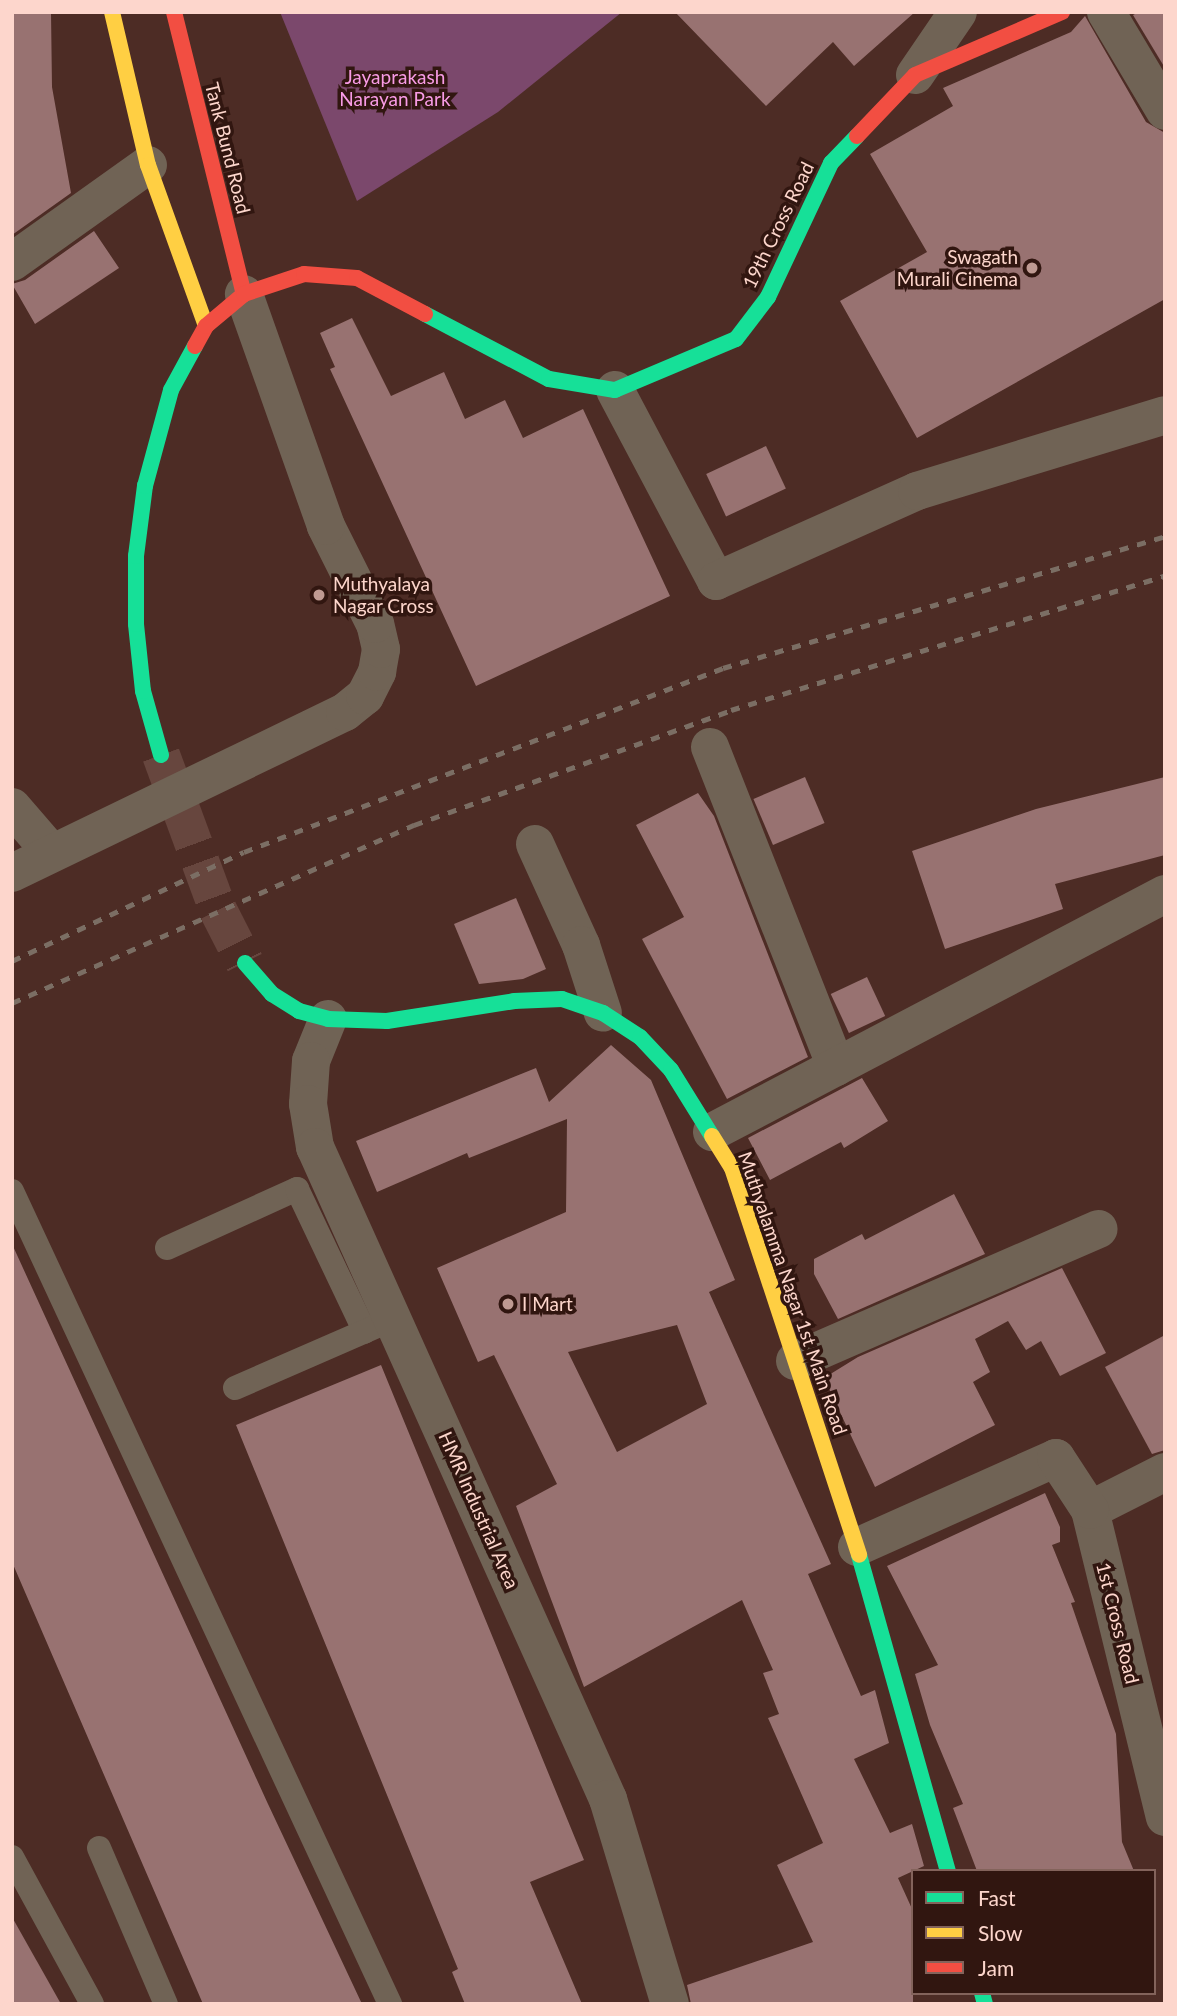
<!DOCTYPE html>
<style>
body{margin:0}
#map{position:relative;width:1177px;height:2016px;overflow:hidden;background:#4d2c25;font-family:Lato,sans-serif}
div>[style]{position:absolute}
.green>*{inset:0;background:#7b486c}
.building>*{inset:0;background:#987271;transform-origin:0 0}
.secondary-tunnel>*{height:38px;margin-top:-19px;transform-origin:0;background:repeating-linear-gradient(90deg,#67463e 0 38px,transparent 0 57px)}
.lane>*{height:24px;margin:-12px;padding:0 12px;transform-origin:12px;border-radius:12px;background:#706355}
.street>*{height:38px;margin:-19px;padding:0 19px;transform-origin:19px;border-radius:19px;background:#706355}
.fast>*{height:16px;margin:-8px;padding:0 8px;transform-origin:8px;border-radius:8px;background:#16e098}
.slow>*{height:16px;margin:-8px;padding:0 8px;transform-origin:8px;border-radius:8px;background:#ffcf43}
.jam>*{height:16px;margin:-8px;padding:0 8px;transform-origin:8px;border-radius:8px;background:#f24e42}
.rail>*{height:5px;margin-top:-2.5px;transform-origin:0;background:repeating-linear-gradient(90deg,#7b6e64 0 9px,transparent 0 18px)}
.dots>*{width:19px;height:19px;translate:-50% -50%;box-sizing:border-box;border:4px solid #311610;border-radius:50%}
span{translate:-50% -50%;white-space:nowrap;text-align:center;line-height:1.15;-webkit-text-stroke:7px #311610;paint-order:stroke}
.park-label{font-size:19px;color:#f89be5}
.street-label{font-size:19px;color:#fdd6cc}
.poi-label{font-size:19px;color:#fdd6cc}
.right{translate:-100% -50%;text-align:right}
.left{translate:0 -50%;text-align:left}
.frame{position:absolute;inset:0;border:14px solid #fdd6cc;pointer-events:none}
.legend{position:absolute;left:911px;top:1869px;width:245px;height:126px;box-sizing:border-box;background:#311610;border:2px solid #83635b;margin:0;padding:9px 12px;list-style:none;font-size:21px;color:#fdd6cc}
.legend li{display:flex;align-items:center;gap:14px;height:35px}
.legend b{width:35px;border:2px solid #83635b}
</style>
<div id="map">
<div class="green">
<div style="clip-path:polygon(280px 12px,622px 12px,498px 112px,357px 201px)"></div>
</div>
<div class="building">
<div style="clip-path:polygon(12px 12px,51px 12px,52px 87px,71px 193px,12px 235px)"></div>
<div style="clip-path:polygon(675px 12px,915px 12px,854px 66px,833px 42px,766px 106px)"></div>
<div style="clip-path:polygon(1139px 12px,1165px 12px,1165px 68px,1133px 15px)"></div>
<div style="clip-path:polygon(1085px 16px,1146px 122px,1165px 133px,1165px 299px,917px 438px,840px 301px,927px 252px,870px 154px,953px 106px,943px 88px,1071px 32px)"></div>
<div style="clip-path:polygon(94px 231px,119px 268px,35px 324px,12px 284px,25px 280px)"></div>
<div style="clip-path:polygon(352px 318px,391px 396px,444px 372px,465px 419px,505px 400px,523px 438px,583px 409px,670px 596px,476px 686px,330px 369px,335px 367px,320px 333px)"></div>
<div style="left:766px;top:446px;width:47px;height:66px;rotate:65deg"></div>
<div style="left:805px;top:777px;width:50px;height:56px;rotate:67deg"></div>
<div style="clip-path:polygon(1165px 777px,1165px 855px,1055px 884px,1063px 909px,945px 949px,912px 851px,1036px 809px)"></div>
<div style="clip-path:polygon(698px 793px,714px 816px,808px 1057px,727px 1099px,642px 939px,684px 917px,636px 825px)"></div>
<div style="clip-path:polygon(516px 898px,546px 969px,523px 979px,479px 984px,454px 924px)"></div>
<div style="left:867px;top:977px;width:43px;height:40px;rotate:65deg"></div>
<div style="clip-path:polygon(evenodd,611px 1045px,651px 1080px,735px 1280px,709px 1292px,831px 1564px,808px 1574px,861px 1696px,875px 1690px,889px 1743px,854px 1759px,890px 1833px,912px 1824px,924px 1866px,898px 1878px,913px 1911px,913px 2004px,691px 2004px,687px 1985px,813px 1942px,777px 1865px,823px 1843px,768px 1718px,779px 1714px,763px 1673px,773px 1670px,742px 1600px,584px 1687px,516px 1506px,557px 1484px,494px 1355px,478px 1362px,437px 1268px,566px 1212px,567px 1119px,469px 1158px,467px 1153px,377px 1192px,356px 1141px,536px 1068px,549px 1102px,611px 1045px,677px 1325px,707px 1404px,617px 1452px,568px 1352px,677px 1325px)"></div>
<div style="clip-path:polygon(862px 1078px,888px 1121px,844px 1148px,841px 1142px,770px 1180px,748px 1138px)"></div>
<div style="clip-path:polygon(954px 1194px,985px 1254px,838px 1319px,814px 1274px,814px 1259px,862px 1234px,865px 1240px)"></div>
<div style="clip-path:polygon(12px 1244px,268px 1804px,362px 2004px,203px 2004px,12px 1562px)"></div>
<div style="clip-path:polygon(1062px 1268px,1106px 1353px,1060px 1376px,1041px 1341px,1026px 1350px,1008px 1321px,975px 1339px,990px 1372px,973px 1382px,995px 1425px,875px 1487px,824px 1378px,858px 1357px)"></div>
<div style="clip-path:polygon(1165px 1335px,1165px 1450px,1152px 1454px,1105px 1367px)"></div>
<div style="clip-path:polygon(381px 1365px,584px 1860px,530px 1882px,582px 2004px,465px 2004px,452px 1972px,458px 1969px,236px 1425px)"></div>
<div style="clip-path:polygon(1045px 1493px,1060px 1527px,1060px 1542px,1052px 1545px,1075px 1602px,1071px 1603px,1116px 1734px,1122px 1842px,1134px 1871px,977px 1871px,953px 1808px,963px 1804px,930px 1725px,915px 1674px,938px 1665px,887px 1566px)"></div>
<div style="clip-path:polygon(12px 1917px,61px 2004px,12px 2004px)"></div>
</div>
<div class="secondary-tunnel">
<div style="left:161px;top:755px;width:165px;rotate:69.8deg"></div>
<div style="left:218px;top:910px;width:59px;rotate:63deg"></div>
</div>
<div class="lane">
<div style="left:12px;top:1191px;width:897px;rotate:65.06deg"></div>
<div style="left:167px;top:1248px;width:143px;rotate:-24.4deg"></div>
<div style="left:297px;top:1189px;width:158px;rotate:64.6deg"></div>
<div style="left:235px;top:1388px;width:157px;rotate:-23.6deg"></div>
<div style="left:99px;top:1848px;width:170px;rotate:66.8deg"></div>
<div style="left:12px;top:1857px;width:167px;rotate:61.4deg"></div>
</div>
<div class="street">
<div style="left:1106px;top:12px;width:115px;rotate:59.2deg"></div>
<div style="left:915px;top:75px;width:76px;rotate:-55.7deg"></div>
<div style="left:12px;top:262px;width:167px;rotate:-35.5deg"></div>
<div style="left:615px;top:390px;width:216px;rotate:62.1deg"></div>
<div style="left:716px;top:581px;width:220px;rotate:-24.1deg"></div>
<div style="left:917px;top:491px;width:259px;rotate:-17deg"></div>
<div style="left:710px;top:747px;width:344px;rotate:68.5deg"></div>
<div style="left:12px;top:807px;width:60px;rotate:49.1deg"></div>
<div style="left:535px;top:844px;width:111px;rotate:65.5deg"></div>
<div style="left:581px;top:945px;width:71px;rotate:72.1deg"></div>
<div style="left:12px;top:873px;width:370px;rotate:-25.8deg"></div>
<div style="left:345px;top:712px;width:26px;rotate:-39deg"></div>
<div style="left:365px;top:696px;width:27px;rotate:-63deg"></div>
<div style="left:377px;top:672px;width:23px;rotate:-80deg"></div>
<div style="left:381px;top:649px;width:26px;rotate:-103deg"></div>
<div style="left:375px;top:624px;width:110px;rotate:-116.6deg"></div>
<div style="left:326px;top:526px;width:246px;rotate:-109.5deg"></div>
<div style="left:328px;top:1019px;width:45px;rotate:112deg"></div>
<div style="left:311px;top:1061px;width:43px;rotate:94deg"></div>
<div style="left:308px;top:1104px;width:44px;rotate:80.8deg"></div>
<div style="left:315px;top:1147px;width:715px;rotate:65.8deg"></div>
<div style="left:608px;top:1799px;width:214px;rotate:73.2deg"></div>
<div style="left:712px;top:1132px;width:512px;rotate:-27.72deg"></div>
<div style="left:795px;top:1361px;width:331px;rotate:-23.5deg"></div>
<div style="left:1165px;top:1472px;width:84px;rotate:153.1deg"></div>
<div style="left:1090px;top:1510px;width:316px;rotate:76.3deg"></div>
<div style="left:857px;top:1547px;width:218px;rotate:-24.1deg"></div>
<div style="left:1056px;top:1458px;width:62px;rotate:56.8deg"></div>
</div>
<div class="fast">
<div style="left:425px;top:314px;width:140px;rotate:27.7deg"></div>
<div style="left:549px;top:379px;width:67px;rotate:9.5deg"></div>
<div style="left:615px;top:390px;width:131px;rotate:-22.9deg"></div>
<div style="left:736px;top:339px;width:53px;rotate:-52.7deg"></div>
<div style="left:768px;top:297px;width:148px;rotate:-64.8deg"></div>
<div style="left:831px;top:163px;width:37px;rotate:-46deg"></div>
<div style="left:161px;top:755px;width:66px;rotate:-105.7deg"></div>
<div style="left:143px;top:691px;width:67px;rotate:-96deg"></div>
<div style="left:136px;top:624px;width:68px;rotate:-90deg"></div>
<div style="left:136px;top:556px;width:71px;rotate:-82.7deg"></div>
<div style="left:145px;top:486px;width:99px;rotate:-74.8deg"></div>
<div style="left:171px;top:390px;width:50px;rotate:-61.4deg"></div>
<div style="left:245px;top:963px;width:41px;rotate:48.9deg"></div>
<div style="left:272px;top:994px;width:32px;rotate:32deg"></div>
<div style="left:299px;top:1011px;width:30px;rotate:15deg"></div>
<div style="left:328px;top:1019px;width:59px;rotate:1.9deg"></div>
<div style="left:387px;top:1021px;width:129px;rotate:-8.9deg"></div>
<div style="left:514px;top:1001px;width:48px;rotate:-2.4deg"></div>
<div style="left:562px;top:999px;width:43px;rotate:18.9deg"></div>
<div style="left:603px;top:1013px;width:44px;rotate:33deg"></div>
<div style="left:640px;top:1037px;width:45px;rotate:46.8deg"></div>
<div style="left:671px;top:1070px;width:78px;rotate:58.2deg"></div>
<div style="left:859px;top:1555px;width:328px;rotate:74.3deg"></div>
<div style="left:982px;top:1993px;width:11px;rotate:75deg"></div>
</div>
<div class="slow">
<div style="left:112px;top:12px;width:157px;rotate:76.8deg"></div>
<div style="left:148px;top:165px;width:171px;rotate:70.2deg"></div>
<div style="left:712px;top:1136px;width:38px;rotate:58deg"></div>
<div style="left:732px;top:1168px;width:407px;rotate:71.8deg"></div>
</div>
<div class="jam">
<div style="left:174px;top:12px;width:291px;rotate:76.1deg"></div>
<div style="left:857px;top:136px;width:84px;rotate:-46.4deg"></div>
<div style="left:915px;top:75px;width:160px;rotate:-23.2deg"></div>
<div style="left:195px;top:346px;width:23px;rotate:-61deg"></div>
<div style="left:206px;top:326px;width:50px;rotate:-40.1deg"></div>
<div style="left:244px;top:294px;width:63px;rotate:-18.4deg"></div>
<div style="left:304px;top:274px;width:53px;rotate:4.3deg"></div>
<div style="left:357px;top:278px;width:77px;rotate:27.9deg"></div>
</div>
<div class="rail">
<div style="left:12px;top:961px;width:256px;rotate:-25.2deg"></div>
<div style="left:244px;top:852px;width:513px;rotate:-21.01deg"></div>
<div style="left:723px;top:668px;width:461px;rotate:-16.6deg"></div>
<div style="left:12px;top:1003px;width:440px;rotate:-23.9deg"></div>
<div style="left:414px;top:825px;width:337px;rotate:-19.9deg"></div>
<div style="left:731px;top:710px;width:454px;rotate:-17.2deg"></div>
</div>
<div class="dots">
<div style="left:1032px;top:268px;background:#bf9a92"></div>
<div style="left:319px;top:595px;background:#bf9a92"></div>
<div style="left:508px;top:1304px;background:#bf9a92"></div>
</div>
<div class="park-label">
<span style="left:395px;top:88px">Jayaprakash<br>Narayan Park</span>
</div>
<div class="street-label">
<span style="left:228px;top:148px;rotate:76deg">Tank Bund Road</span>
<span style="left:778px;top:225px;rotate:-64deg">19th Cross Road</span>
<span style="left:793px;top:1293px;rotate:71deg">Muthyalamma Nagar 1st Main Road</span>
<span style="left:479px;top:1510px;rotate:66deg">HMR Industrial Area</span>
<span style="left:1118px;top:1623px;rotate:76deg">1st Cross Road</span>
</div>
<div class="poi-label">
<span class="right" style="left:1018px;top:268px">Swagath<br>Murali Cinema</span>
<span class="left" style="left:333px;top:595px">Muthyalaya<br>Nagar Cross</span>
<span class="left" style="left:522px;top:1304px">I Mart</span>
</div>
<div class="frame"></div>
<ul class="legend">
<li><b style="height:9px;background:#16e098"></b>Fast</li>
<li><b style="height:9px;background:#ffcf43"></b>Slow</li>
<li><b style="height:9px;background:#f24e42"></b>Jam</li>
</ul>
</div>
